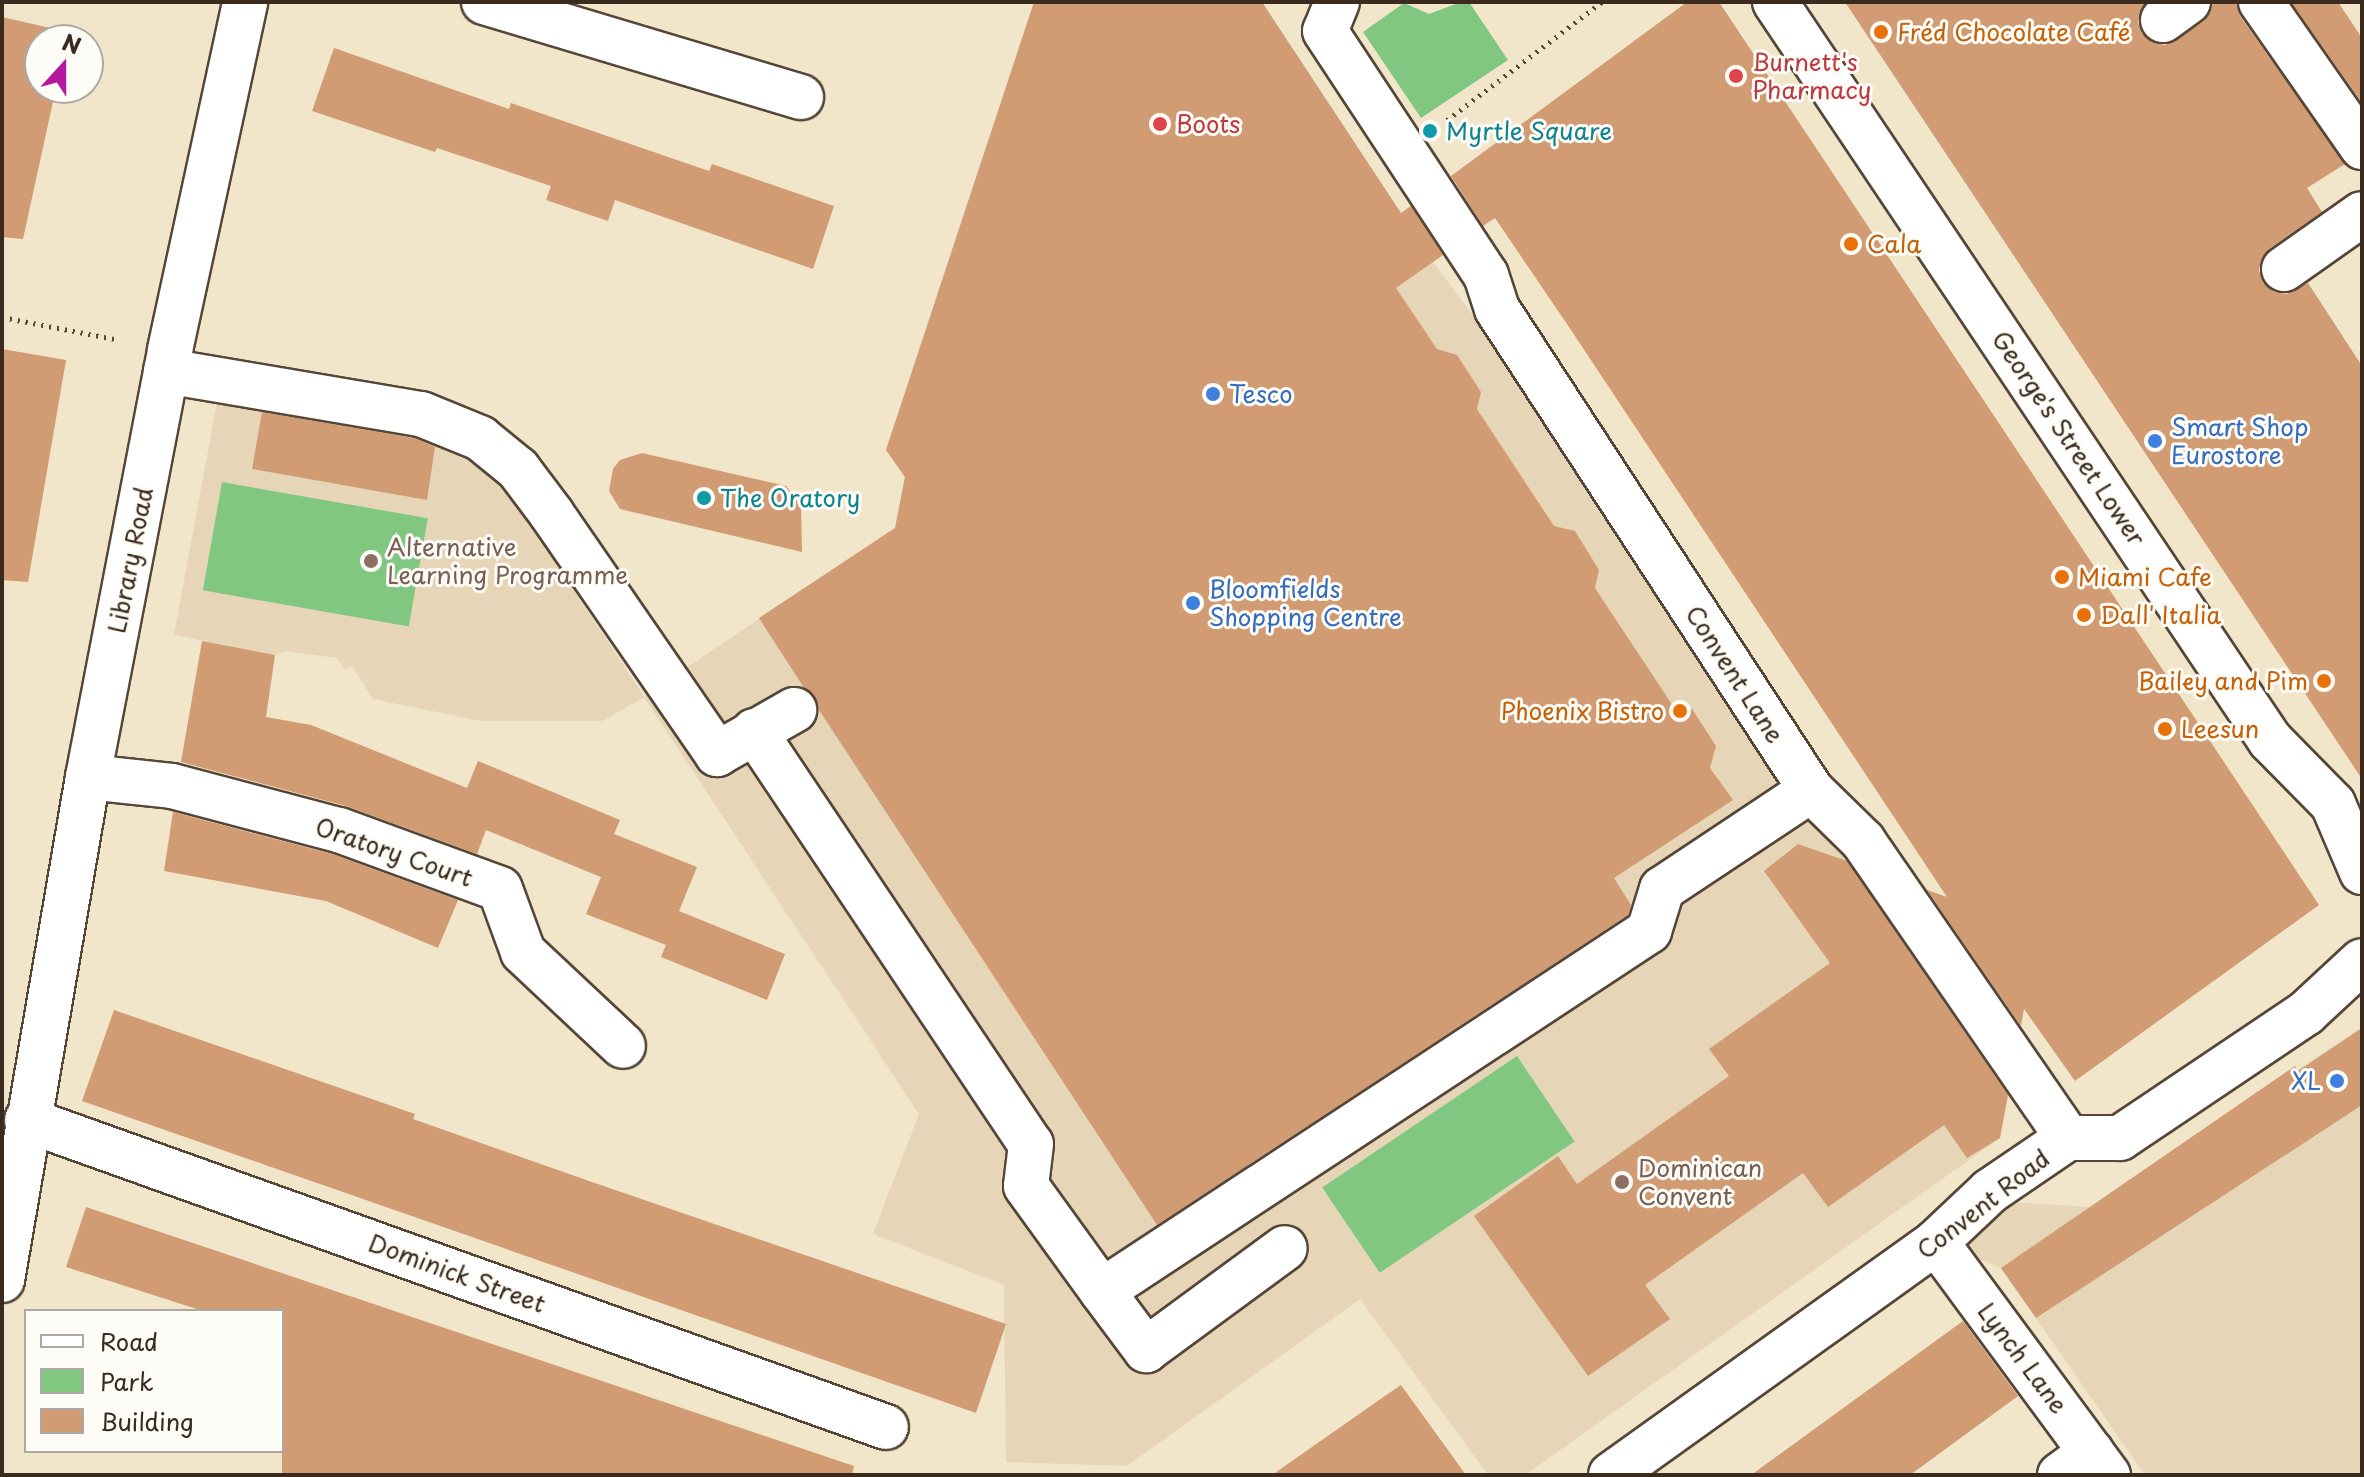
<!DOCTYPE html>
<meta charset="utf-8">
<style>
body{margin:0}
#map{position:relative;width:2364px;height:1477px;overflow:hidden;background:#f1e5ca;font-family:"Playpen Sans",sans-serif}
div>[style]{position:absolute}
.built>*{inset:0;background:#e6d6b7}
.green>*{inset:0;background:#81c782;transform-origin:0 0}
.building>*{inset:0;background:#d19b73}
.path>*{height:5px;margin-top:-2.5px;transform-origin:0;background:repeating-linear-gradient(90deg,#564638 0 2px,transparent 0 8px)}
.roads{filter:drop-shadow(2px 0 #564638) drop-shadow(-2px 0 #564638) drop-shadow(0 2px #564638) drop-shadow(0 -2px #564638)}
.minor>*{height:44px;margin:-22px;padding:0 22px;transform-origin:22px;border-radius:22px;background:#fff}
.dots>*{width:22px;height:22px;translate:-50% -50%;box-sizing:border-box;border:4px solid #fdfcf7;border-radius:50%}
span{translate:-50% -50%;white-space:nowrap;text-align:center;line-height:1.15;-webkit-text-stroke:6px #fdfcf7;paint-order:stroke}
.food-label{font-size:24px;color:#c56008}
.left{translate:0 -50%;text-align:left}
.right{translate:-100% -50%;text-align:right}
.health-label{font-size:24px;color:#be3a42}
.culture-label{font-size:24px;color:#0d838f}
.shop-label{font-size:24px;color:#366cbe}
.street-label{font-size:24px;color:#3b2a1e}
.education-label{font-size:24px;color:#785e54}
.frame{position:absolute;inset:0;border:4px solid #3b2a1e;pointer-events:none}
.legend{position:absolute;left:24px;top:1309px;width:260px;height:144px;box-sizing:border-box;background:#fdfcf7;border:2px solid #afa8a0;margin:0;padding:10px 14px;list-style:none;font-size:24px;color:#3b2a1e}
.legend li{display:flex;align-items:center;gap:16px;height:40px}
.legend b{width:40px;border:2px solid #afa8a0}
.north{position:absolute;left:24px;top:24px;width:80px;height:80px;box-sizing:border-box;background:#fdfcf7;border:2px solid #afa8a0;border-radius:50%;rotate:21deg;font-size:22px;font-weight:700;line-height:32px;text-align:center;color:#3b2a1e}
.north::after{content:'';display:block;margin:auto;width:28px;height:36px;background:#b5179e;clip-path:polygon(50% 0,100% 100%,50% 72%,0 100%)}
</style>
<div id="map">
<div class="built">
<div style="clip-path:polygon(1034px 2px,1262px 2px,1433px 262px,1813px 771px,1827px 823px,2005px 1108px,2000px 1138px,1525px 1475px,1488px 1475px,1360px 1299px,1127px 1466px,1006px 1462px,1004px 1285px,873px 1234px,919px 1114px,644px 697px,603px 721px,481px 721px,373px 699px,352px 666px,345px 670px,337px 658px,285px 651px,275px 655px,174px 635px,217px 402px,436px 441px,469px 456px,505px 487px,644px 696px,895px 528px,905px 477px,886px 449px)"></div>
<div style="clip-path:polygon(2362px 1027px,2362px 1475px,2145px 1475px,2001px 1268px,1936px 1242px,1997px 1201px,2090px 1207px)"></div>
</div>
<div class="green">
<div style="clip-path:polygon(1461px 2px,1469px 2px,1508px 60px,1421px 118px,1363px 32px,1404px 3px,1429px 14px)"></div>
<div style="left:222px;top:482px;width:209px;height:110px;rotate:10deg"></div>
<div style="left:1517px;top:1056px;width:103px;height:235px;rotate:56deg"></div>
</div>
<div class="building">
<div style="clip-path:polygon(1034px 2px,1262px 2px,1401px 213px,1411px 206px,1443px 255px,1396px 288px,1437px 349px,1457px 355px,1481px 392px,1477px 409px,1554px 526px,1575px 531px,1599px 570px,1595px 588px,1673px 706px,1692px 709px,1716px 746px,1710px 768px,1733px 800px,1614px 878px,1631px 905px,1628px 915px,1157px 1225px,819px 710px,815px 697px,804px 688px,759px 618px,895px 528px,905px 477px,886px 450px)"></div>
<div style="clip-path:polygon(1687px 2px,1719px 2px,2319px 905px,2075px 1081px,2024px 1009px,2021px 1026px,1927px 890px,1947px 897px,1569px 327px,1495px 218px,1483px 226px,1451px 176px)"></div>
<div style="clip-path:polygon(1845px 2px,2146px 2px,2138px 22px,2142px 34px,2152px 42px,2165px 45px,2203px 22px,2210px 13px,2213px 2px,2236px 2px,2240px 16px,2345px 164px,2307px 188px,2322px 212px,2269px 249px,2262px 258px,2259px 270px,2263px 283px,2274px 292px,2287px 294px,2308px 283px,2362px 366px,2362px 779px)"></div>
<div style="clip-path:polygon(2291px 2px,2338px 2px,2362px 38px,2362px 103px)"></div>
<div style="clip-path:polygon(2px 17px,68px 32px,66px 40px,40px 40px,40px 88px,56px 88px,23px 239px,2px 237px)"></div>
<div style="clip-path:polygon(334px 48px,509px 109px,511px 103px,709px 171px,712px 164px,834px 206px,813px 269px,615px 200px,608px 221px,546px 200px,551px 186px,437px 148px,435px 152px,312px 111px)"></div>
<div style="clip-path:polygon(2px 349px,66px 360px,28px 582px,2px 580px)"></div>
<div style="clip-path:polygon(262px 412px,414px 438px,435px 447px,427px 500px,252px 469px)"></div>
<div style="clip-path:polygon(642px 453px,786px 486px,801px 506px,802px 552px,620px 509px,609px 491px,613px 469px,620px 460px)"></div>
<div style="clip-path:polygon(202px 641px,275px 655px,266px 717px,311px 725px,467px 788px,478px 761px,620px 820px,614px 834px,697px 867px,679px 911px,785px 954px,767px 1000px,661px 957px,666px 945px,586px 914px,601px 877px,486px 830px,477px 854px,346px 806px,181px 762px)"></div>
<div style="clip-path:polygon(173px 812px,332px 854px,458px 900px,438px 948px,326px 901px,164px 871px)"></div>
<div style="clip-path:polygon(1798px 844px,1847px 861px,2008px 1095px,2000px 1138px,1967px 1158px,1944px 1125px,1828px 1207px,1803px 1173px,1645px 1285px,1670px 1319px,1588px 1376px,1474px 1216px,1558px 1156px,1577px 1184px,1729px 1076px,1709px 1049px,1830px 963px,1764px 871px)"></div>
<div style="clip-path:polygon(114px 1010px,415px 1114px,413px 1119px,589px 1181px,1006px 1324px,976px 1413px,82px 1101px)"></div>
<div style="clip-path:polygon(2362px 1028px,2362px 1105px,2036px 1318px,2001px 1268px,2295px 1066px,2298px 1071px)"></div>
<div style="clip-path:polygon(86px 1207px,854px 1466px,852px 1475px,282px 1475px,282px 1311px,203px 1311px,66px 1267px)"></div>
<div style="clip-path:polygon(1963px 1321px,2018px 1396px,1910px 1475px,1751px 1475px)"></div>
<div style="clip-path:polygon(1401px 1385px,1466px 1475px,1272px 1475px,1382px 1398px)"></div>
</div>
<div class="path">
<div style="left:1447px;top:120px;width:195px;rotate:-37.3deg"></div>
<div style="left:2px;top:317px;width:119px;rotate:11.1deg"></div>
</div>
<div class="roads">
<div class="minor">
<div style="left:484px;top:2px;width:331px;rotate:16.7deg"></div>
<div style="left:1337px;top:2px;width:31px;rotate:112deg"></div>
<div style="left:1325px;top:31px;width:292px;rotate:56.6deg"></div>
<div style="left:1486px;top:275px;width:36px;rotate:72deg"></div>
<div style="left:1497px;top:309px;width:574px;rotate:56.86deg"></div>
<div style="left:1811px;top:790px;width:73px;rotate:44.4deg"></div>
<div style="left:1863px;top:841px;width:361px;rotate:55.4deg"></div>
<div style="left:1775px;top:2px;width:889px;rotate:56.15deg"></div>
<div style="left:2270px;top:740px;width:90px;rotate:45.5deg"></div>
<div style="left:2333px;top:804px;width:74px;rotate:66.9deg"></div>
<div style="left:2261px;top:2px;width:177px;rotate:55.1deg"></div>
<div style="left:2163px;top:20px;width:31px;rotate:-36deg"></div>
<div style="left:2284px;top:269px;width:95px;rotate:-35.2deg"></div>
<div style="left:166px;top:371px;width:259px;rotate:9.6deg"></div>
<div style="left:421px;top:414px;width:64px;rotate:22.1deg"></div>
<div style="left:480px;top:438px;width:49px;rotate:39.2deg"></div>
<div style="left:518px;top:469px;width:55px;rotate:53.1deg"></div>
<div style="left:551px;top:513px;width:293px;rotate:55.4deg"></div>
<div style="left:717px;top:754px;width:89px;rotate:-29.7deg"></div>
<div style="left:754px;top:731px;width:497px;rotate:56.2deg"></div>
<div style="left:1031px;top:1144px;width:42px;rotate:96.8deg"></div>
<div style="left:1026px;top:1186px;width:130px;rotate:54.1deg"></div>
<div style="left:1102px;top:1291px;width:655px;rotate:-33.35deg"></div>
<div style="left:1649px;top:931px;width:44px;rotate:-72.8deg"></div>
<div style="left:1662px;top:889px;width:179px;rotate:-33.6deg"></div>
<div style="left:88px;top:777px;width:84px;rotate:6.1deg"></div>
<div style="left:172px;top:786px;width:173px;rotate:14.8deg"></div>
<div style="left:339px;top:830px;width:171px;rotate:20.1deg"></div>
<div style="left:500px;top:889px;width:67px;rotate:69.9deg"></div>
<div style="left:523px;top:952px;width:137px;rotate:43.2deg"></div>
<div style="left:27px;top:1120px;width:912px;rotate:19.67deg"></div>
<div style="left:1936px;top:1242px;width:290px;rotate:53.6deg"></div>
<div style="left:2px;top:1280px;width:510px;rotate:-80.3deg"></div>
<div style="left:88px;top:777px;width:435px;rotate:-79.1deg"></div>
<div style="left:170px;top:350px;width:356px;rotate:-77.8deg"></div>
<div style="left:1102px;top:1291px;width:74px;rotate:53.3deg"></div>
<div style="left:1146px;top:1350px;width:172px;rotate:-36.3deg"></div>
<div style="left:1611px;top:1475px;width:400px;rotate:-35.6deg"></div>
<div style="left:1936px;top:1242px;width:74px;rotate:-43.4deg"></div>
<div style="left:1990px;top:1191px;width:94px;rotate:-34.2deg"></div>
<div style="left:2068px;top:1138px;width:52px"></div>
<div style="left:2120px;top:1138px;width:224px;rotate:-33.9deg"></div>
<div style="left:2306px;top:1013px;width:76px;rotate:-42.9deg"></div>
<div style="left:2060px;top:1475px;width:39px;rotate:-36deg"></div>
</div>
</div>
<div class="dots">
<div style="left:1881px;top:32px;background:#e8710a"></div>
<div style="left:1736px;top:76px;background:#e0444e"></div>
<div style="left:1160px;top:124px;background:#e0444e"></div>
<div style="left:1430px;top:131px;background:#0f9aa8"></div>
<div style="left:1851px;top:244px;background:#e8710a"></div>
<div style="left:1213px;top:394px;background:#3f7fe0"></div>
<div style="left:2155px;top:441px;background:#3f7fe0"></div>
<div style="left:704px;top:498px;background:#0f9aa8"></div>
<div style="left:371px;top:561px;background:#8d6e63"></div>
<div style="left:2062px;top:577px;background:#e8710a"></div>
<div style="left:1193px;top:603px;background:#3f7fe0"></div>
<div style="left:2084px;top:615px;background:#e8710a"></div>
<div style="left:2324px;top:681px;background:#e8710a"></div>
<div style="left:1680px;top:711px;background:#e8710a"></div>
<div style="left:2165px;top:729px;background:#e8710a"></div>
<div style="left:2337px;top:1081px;background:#3f7fe0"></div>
<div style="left:1622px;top:1182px;background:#8d6e63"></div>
</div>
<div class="food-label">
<span class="left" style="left:1897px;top:32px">Fréd Chocolate Café</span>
<span class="left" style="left:1867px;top:244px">Cala</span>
<span class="left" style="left:2078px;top:577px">Miami Cafe</span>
<span class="left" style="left:2100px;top:615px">Dall' Italia</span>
<span class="right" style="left:2308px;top:681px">Bailey and Pim</span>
<span class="right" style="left:1664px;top:711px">Phoenix Bistro</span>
<span class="left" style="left:2181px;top:729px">Leesun</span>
</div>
<div class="health-label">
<span class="left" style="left:1752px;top:76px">Burnett's<br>Pharmacy</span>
<span class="left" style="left:1176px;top:124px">Boots</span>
</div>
<div class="culture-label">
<span class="left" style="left:1446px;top:131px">Myrtle Square</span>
<span class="left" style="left:720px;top:498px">The Oratory</span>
</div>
<div class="shop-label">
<span class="left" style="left:1229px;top:394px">Tesco</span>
<span class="left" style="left:2171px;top:441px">Smart Shop<br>Eurostore</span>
<span class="left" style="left:1209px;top:603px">Bloomfields<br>Shopping Centre</span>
<span class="right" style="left:2321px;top:1081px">XL</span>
</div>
<div class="street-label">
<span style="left:2069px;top:438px;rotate:56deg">George's Street Lower</span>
<span style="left:130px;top:560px;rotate:-79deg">Library Road</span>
<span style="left:1735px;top:674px;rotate:57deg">Convent Lane</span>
<span style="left:394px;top:852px;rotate:19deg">Oratory Court</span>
<span style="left:1983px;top:1204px;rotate:-38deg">Convent Road</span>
<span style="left:457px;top:1273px;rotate:20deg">Dominick Street</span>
<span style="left:2023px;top:1358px;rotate:53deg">Lynch Lane</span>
</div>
<div class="education-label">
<span class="left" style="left:387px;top:561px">Alternative<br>Learning Programme</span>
<span class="left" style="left:1638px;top:1182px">Dominican<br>Convent</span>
</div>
<div class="frame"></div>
<ul class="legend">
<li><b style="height:10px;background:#fff"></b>Road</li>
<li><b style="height:22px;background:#81c782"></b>Park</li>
<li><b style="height:22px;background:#d19b73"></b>Building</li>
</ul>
<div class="north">N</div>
</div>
